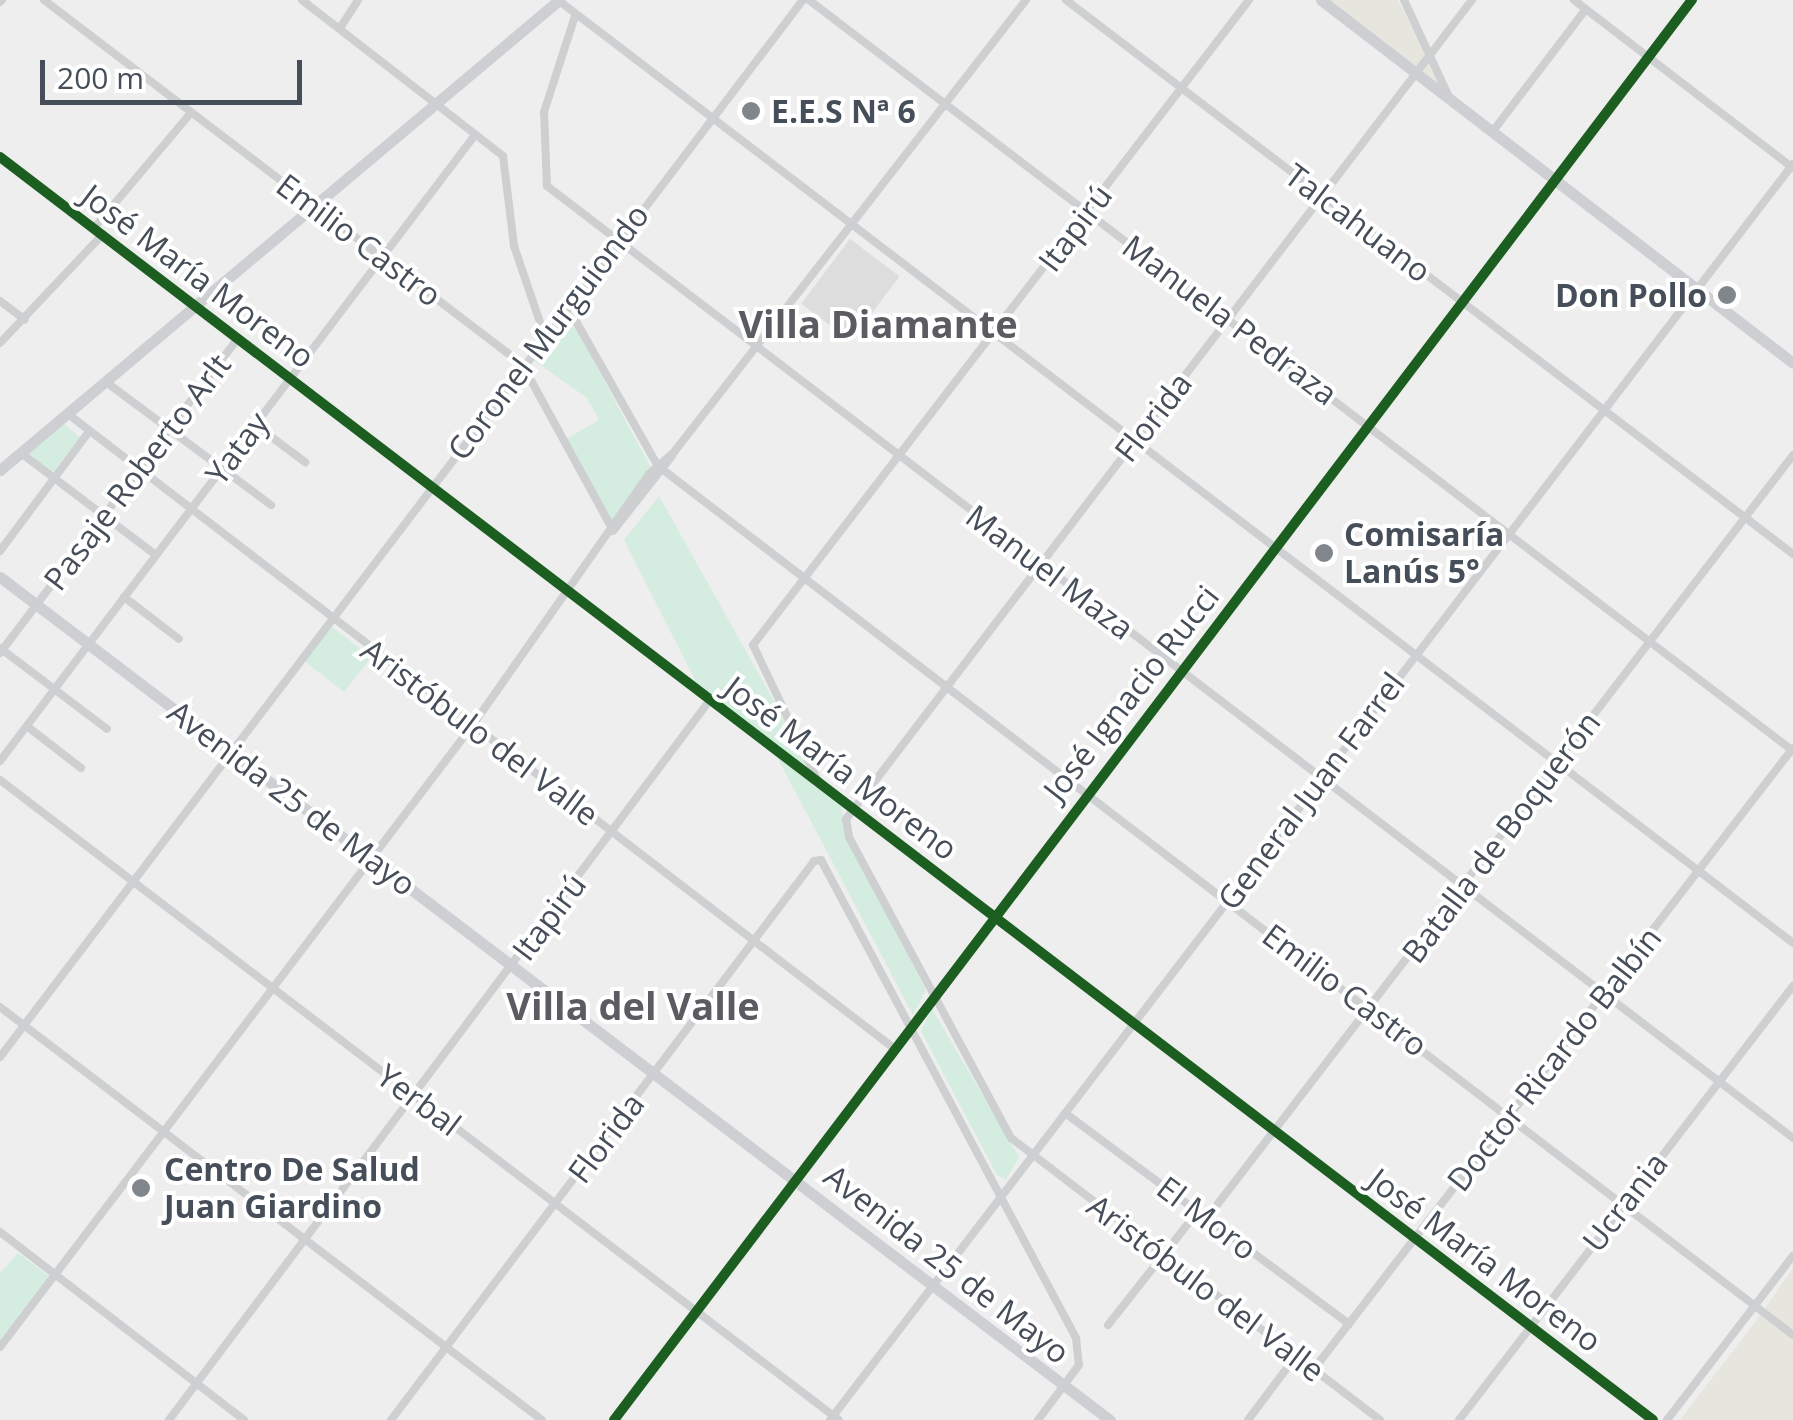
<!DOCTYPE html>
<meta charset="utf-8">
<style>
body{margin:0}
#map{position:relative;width:1793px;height:1420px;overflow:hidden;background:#efeeee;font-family:"Open Sans",sans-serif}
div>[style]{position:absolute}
.commercial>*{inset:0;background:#e7e6de}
.education>*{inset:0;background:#ddd;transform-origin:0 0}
.green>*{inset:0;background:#d4ede0;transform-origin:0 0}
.street>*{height:8px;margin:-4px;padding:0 4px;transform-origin:4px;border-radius:4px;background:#cdcfd1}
.secondary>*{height:11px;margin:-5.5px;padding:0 5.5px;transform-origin:5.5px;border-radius:5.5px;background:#cdcfd2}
.cycleway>*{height:10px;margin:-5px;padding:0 5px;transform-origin:5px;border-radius:5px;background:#1b5e20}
.dots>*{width:28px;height:28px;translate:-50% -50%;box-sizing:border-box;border:5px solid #fff;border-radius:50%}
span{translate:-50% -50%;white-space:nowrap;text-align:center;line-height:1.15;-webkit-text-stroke:8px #fff;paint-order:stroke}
.poi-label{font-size:32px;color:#464e59;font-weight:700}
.left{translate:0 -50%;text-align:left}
.right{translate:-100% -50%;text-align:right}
.street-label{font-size:32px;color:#464e59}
.quarter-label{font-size:38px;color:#5a5c62;font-weight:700}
.scale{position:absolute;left:40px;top:60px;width:262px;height:45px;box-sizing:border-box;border:5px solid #464e59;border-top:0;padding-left:12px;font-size:30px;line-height:35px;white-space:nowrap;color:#464e59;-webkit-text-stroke:8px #fff;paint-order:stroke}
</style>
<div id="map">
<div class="commercial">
<div style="clip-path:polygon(1326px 0,1398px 0,1443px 86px)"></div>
<div style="clip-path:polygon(1793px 1268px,1793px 1420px,1680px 1420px,1758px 1318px)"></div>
</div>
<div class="education">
<div style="left:850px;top:239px;width:62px;height:81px;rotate:37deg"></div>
</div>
<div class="green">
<div style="clip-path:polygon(562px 324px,576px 328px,651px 468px,611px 523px,566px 439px,599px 420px,587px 398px,533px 360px)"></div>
<div style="clip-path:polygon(64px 424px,80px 437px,53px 472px,28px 453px)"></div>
<div style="clip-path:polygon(659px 496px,807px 760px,804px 765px,697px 684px,624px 540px)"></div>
<div style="left:331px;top:626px;width:51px;height:44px;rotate:38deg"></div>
<div style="clip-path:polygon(776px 755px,841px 805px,847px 838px,926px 990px,913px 1015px)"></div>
<div style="clip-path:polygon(932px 1009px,1019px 1157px,1006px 1179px,997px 1175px,921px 1031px)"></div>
<div style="clip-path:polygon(18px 1253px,49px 1276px,0 1340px,0 1273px)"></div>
</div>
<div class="street">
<div style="left:44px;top:0;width:601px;rotate:37.29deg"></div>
<div style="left:522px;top:364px;width:189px;rotate:61.3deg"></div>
<div style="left:302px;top:0;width:254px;rotate:37.8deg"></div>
<div style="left:503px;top:156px;width:91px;rotate:83deg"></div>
<div style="left:514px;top:246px;width:93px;rotate:71.2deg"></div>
<div style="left:558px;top:0;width:1554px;rotate:37.36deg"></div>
<div style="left:809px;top:0;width:1238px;rotate:37.35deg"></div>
<div style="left:1066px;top:0;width:914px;rotate:37.31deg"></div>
<div style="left:1404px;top:0;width:109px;rotate:65.1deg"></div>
<div style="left:1574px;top:0;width:276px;rotate:37.5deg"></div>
<div style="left:0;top:2px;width:3px;rotate:-45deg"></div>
<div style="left:575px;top:16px;width:101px;rotate:107.9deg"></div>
<div style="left:544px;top:112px;width:74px;rotate:87.7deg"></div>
<div style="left:547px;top:186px;width:1568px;rotate:37.38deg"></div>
<div style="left:340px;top:28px;width:33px;rotate:-57deg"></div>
<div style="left:1493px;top:131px;width:153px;rotate:-52.7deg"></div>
<div style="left:0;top:157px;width:2080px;rotate:37.38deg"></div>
<div style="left:94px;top:228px;width:150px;rotate:-49.9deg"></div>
<div style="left:0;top:301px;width:31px;rotate:37deg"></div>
<div style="left:563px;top:311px;width:18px;rotate:41deg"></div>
<div style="left:577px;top:323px;width:164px;rotate:60.5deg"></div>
<div style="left:658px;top:466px;width:1429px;rotate:37.44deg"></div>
<div style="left:0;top:343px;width:150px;rotate:-46.6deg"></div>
<div style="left:106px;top:382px;width:206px;rotate:36.7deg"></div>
<div style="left:68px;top:414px;width:1043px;rotate:37.52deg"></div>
<div style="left:254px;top:424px;width:64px;rotate:36.7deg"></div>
<div style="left:21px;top:453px;width:169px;rotate:37.1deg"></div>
<div style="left:613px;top:531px;width:95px;rotate:-51.8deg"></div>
<div style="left:0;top:551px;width:147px;rotate:-53.3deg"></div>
<div style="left:124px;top:597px;width:69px;rotate:37.4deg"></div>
<div style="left:0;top:648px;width:134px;rotate:37.1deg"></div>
<div style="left:0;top:653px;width:395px;rotate:-52.9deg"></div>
<div style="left:28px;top:727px;width:67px;rotate:37.7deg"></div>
<div style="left:0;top:761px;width:786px;rotate:-52.81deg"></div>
<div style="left:817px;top:779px;width:148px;rotate:-115.5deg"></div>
<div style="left:753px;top:645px;width:814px;rotate:-52.44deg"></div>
<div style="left:0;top:780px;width:1055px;rotate:37.34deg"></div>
<div style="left:0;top:1007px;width:681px;rotate:37.31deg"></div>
<div style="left:0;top:1057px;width:1327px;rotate:-52.78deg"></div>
<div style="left:1065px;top:1113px;width:354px;rotate:36.6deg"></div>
<div style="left:1207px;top:1218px;width:962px;rotate:-52.47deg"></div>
<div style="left:0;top:1232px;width:308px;rotate:37.6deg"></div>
<div style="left:1108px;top:1325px;width:145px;rotate:-51.7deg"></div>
<div style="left:0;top:1347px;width:780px;rotate:-52.76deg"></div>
<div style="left:472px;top:726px;width:308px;rotate:-54.9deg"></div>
<div style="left:649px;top:474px;width:33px;rotate:-41deg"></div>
<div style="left:674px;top:452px;width:573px;rotate:-52.09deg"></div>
<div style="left:1314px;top:1369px;width:784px;rotate:-52.36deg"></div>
<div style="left:169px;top:1420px;width:901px;rotate:-53.08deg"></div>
<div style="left:391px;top:1420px;width:701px;rotate:-52.88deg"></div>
<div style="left:814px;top:861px;width:7px;rotate:-8deg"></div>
<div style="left:821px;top:860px;width:542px;rotate:61.92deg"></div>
<div style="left:1076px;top:1338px;width:27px;rotate:84deg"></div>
<div style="left:1079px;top:1365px;width:69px;rotate:126.7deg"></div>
<div style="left:614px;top:1420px;width:1783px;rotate:-52.8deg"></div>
<div style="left:830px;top:1420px;width:1583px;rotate:-52.52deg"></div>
<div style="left:1248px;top:1420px;width:80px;rotate:-53.1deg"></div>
<div style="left:1380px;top:1420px;width:464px;rotate:-142.6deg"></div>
<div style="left:1011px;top:1138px;width:342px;rotate:-118.3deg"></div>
<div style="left:849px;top:837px;width:18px;rotate:-99deg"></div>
<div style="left:846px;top:819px;width:1031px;rotate:-52.61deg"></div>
<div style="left:1459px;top:1420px;width:548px;rotate:-52.42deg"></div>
<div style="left:1667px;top:1420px;width:207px;rotate:-52.5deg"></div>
</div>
<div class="secondary">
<div style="left:1321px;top:0;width:595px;rotate:37.56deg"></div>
<div style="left:0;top:470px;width:730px;rotate:-40.06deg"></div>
<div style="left:0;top:577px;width:1394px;rotate:37.22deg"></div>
</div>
<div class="cycleway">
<div style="left:0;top:157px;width:2080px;rotate:37.38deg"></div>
<div style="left:614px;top:1420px;width:1783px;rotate:-52.8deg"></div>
</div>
<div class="dots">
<div style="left:751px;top:111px;background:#81868d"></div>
<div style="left:1727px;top:295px;background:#81868d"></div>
<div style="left:1324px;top:553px;background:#81868d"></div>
<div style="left:141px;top:1188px;background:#81868d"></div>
</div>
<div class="poi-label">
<span class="left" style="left:771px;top:111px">E.E.S Nª 6</span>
<span class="right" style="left:1707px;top:295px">Don Pollo</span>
<span class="left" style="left:1344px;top:553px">Comisaría<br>Lanús 5°</span>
<span class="left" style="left:164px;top:1188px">Centro De Salud<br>Juan Giardino</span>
</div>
<div class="street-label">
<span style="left:1358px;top:223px;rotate:37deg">Talcahuano</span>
<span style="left:1075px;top:228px;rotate:-53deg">Itapirú</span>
<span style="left:359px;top:240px;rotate:37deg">Emilio Castro</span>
<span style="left:198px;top:276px;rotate:37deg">José María Moreno</span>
<span style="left:1230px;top:320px;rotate:37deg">Manuela Pedraza</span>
<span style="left:548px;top:332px;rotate:-53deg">Coronel Murguiondo</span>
<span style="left:1153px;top:417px;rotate:-52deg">Florida</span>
<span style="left:237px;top:448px;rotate:-53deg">Yatay</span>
<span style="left:137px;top:472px;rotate:-53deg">Pasaje Roberto Arlt</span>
<span style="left:1050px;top:572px;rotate:37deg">Manuel Maza</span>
<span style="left:1131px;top:693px;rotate:-52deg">José Ignacio Rucci</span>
<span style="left:480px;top:732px;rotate:37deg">Aristóbulo del Valle</span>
<span style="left:841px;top:768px;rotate:37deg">José María Moreno</span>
<span style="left:1311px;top:791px;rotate:-53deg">General Juan Farrel</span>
<span style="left:292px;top:798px;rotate:37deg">Avenida 25 de Mayo</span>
<span style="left:1501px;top:837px;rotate:-53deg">Batalla de Boquerón</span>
<span style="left:549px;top:917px;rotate:-53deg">Itapirú</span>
<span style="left:1345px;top:990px;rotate:37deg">Emilio Castro</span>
<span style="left:1554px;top:1059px;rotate:-52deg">Doctor Ricardo Balbín</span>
<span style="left:419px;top:1100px;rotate:37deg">Yerbal</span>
<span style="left:606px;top:1138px;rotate:-53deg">Florida</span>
<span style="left:1625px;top:1202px;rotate:-52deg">Ucrania</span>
<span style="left:1207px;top:1218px;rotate:37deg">El Moro</span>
<span style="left:1485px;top:1260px;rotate:37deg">José María Moreno</span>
<span style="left:947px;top:1264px;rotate:38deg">Avenida 25 de Mayo</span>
<span style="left:1206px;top:1288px;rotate:37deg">Aristóbulo del Valle</span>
</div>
<div class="quarter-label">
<span style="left:878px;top:324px">Villa Diamante</span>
<span style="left:633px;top:1006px">Villa del Valle</span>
</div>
<div class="scale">200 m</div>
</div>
